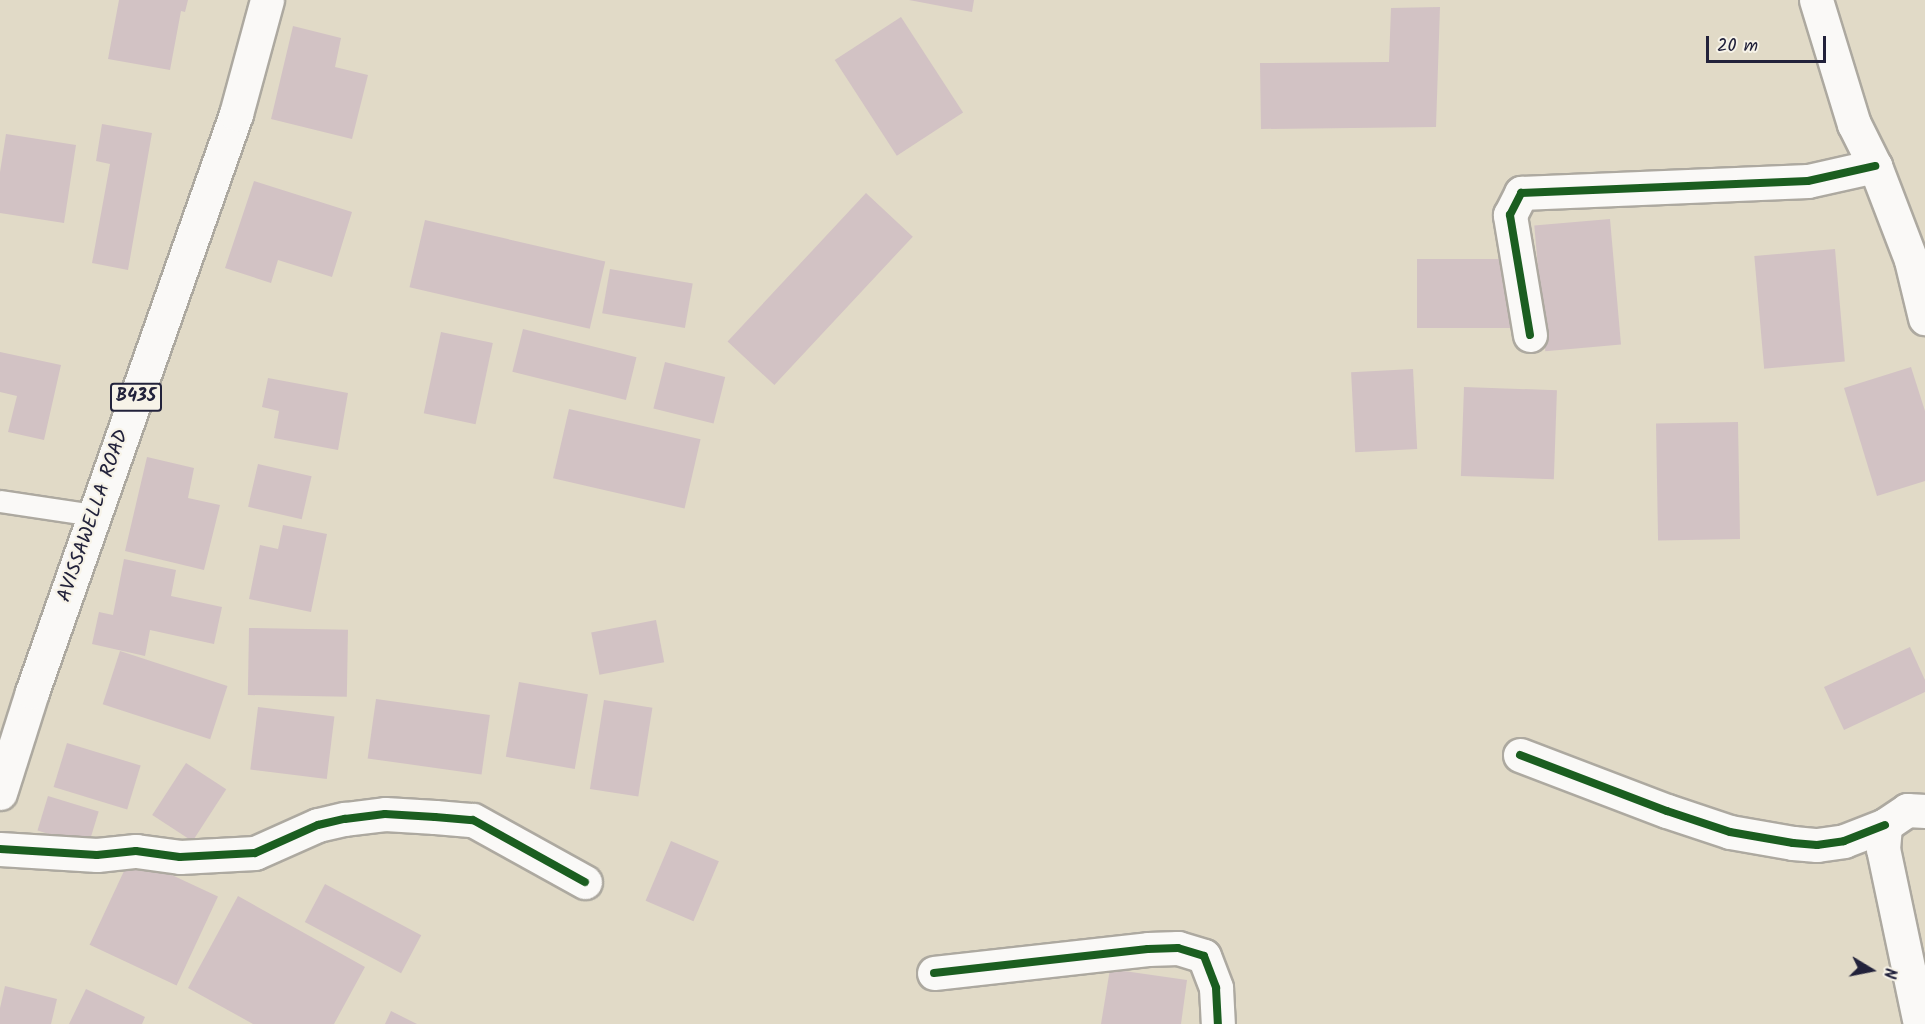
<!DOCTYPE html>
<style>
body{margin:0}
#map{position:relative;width:1925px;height:1024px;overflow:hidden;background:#e1dac7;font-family:Kalam,sans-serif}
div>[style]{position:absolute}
.building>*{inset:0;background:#d2c2c4;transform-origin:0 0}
.roads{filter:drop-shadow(2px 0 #ada9a0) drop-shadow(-2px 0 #ada9a0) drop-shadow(0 2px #ada9a0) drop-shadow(0 -2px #ada9a0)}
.lane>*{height:21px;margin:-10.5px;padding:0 10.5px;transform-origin:10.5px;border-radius:10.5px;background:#faf9f7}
.street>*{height:33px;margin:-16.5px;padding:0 16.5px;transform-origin:16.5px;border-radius:16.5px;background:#faf9f7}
.primary>*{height:33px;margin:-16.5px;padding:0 16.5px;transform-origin:16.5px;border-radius:16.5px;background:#faf9f7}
.cycleway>*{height:8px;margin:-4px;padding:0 4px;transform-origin:4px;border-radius:4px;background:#1b5e20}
span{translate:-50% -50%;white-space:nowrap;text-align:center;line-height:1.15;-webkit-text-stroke:4.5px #f7f3e8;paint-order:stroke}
.shield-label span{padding:2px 4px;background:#f7f3e8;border:2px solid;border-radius:4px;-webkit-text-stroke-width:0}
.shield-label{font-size:18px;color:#22223b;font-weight:700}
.street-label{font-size:20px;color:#22223b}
.north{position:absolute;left:1841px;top:940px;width:60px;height:60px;-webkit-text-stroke:4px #f7f3e8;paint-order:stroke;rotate:100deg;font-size:16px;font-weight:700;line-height:24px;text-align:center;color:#22223b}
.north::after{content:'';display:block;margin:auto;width:21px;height:27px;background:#22223b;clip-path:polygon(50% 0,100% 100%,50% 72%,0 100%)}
.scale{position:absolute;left:1706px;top:36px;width:120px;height:27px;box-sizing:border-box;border:3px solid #22223b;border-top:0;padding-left:8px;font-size:18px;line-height:21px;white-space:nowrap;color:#22223b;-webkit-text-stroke:4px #f7f3e8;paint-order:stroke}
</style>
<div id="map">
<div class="building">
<div style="clip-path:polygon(119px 0,188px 0,185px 12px,181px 11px,170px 70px,108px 59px)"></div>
<div style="clip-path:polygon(909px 0,974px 0,972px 12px)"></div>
<div style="clip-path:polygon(1440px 7px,1436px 127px,1261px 129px,1260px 63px,1389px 62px,1391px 8px)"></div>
<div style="left:901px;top:17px;width:114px;height:79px;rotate:57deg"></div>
<div style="clip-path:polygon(293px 26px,341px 38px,335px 67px,368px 75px,352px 139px,271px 119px)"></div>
<div style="clip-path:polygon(102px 124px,152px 133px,128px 270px,92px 263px,110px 164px,96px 161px)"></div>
<div style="clip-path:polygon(6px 134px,76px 145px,64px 223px,0 213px,0 172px)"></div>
<div style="clip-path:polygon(254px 181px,352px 212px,332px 277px,278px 260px,271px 283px,225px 268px)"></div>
<div style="left:866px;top:193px;width:64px;height:203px;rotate:43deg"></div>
<div style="left:1610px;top:219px;width:126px;height:76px;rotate:85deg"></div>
<div style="left:425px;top:220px;width:185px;height:69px;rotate:13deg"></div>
<div style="left:1835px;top:249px;width:113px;height:81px;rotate:85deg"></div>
<div style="left:1417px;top:259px;width:93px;height:69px"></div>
<div style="left:610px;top:269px;width:84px;height:45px;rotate:10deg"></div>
<div style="left:523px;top:329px;width:117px;height:44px;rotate:14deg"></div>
<div style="left:441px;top:332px;width:53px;height:83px;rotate:12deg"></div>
<div style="clip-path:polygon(0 352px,61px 365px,44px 440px,8px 432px,17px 396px,0 392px)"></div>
<div style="left:665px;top:362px;width:62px;height:48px;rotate:14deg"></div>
<div style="clip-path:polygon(1911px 367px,1925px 411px,1925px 481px,1877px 496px,1844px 388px)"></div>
<div style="left:1413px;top:369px;width:80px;height:62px;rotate:87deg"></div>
<div style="clip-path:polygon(268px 378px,348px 393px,338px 450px,274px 438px,279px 411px,262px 407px)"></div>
<div style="left:1464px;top:387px;width:93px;height:89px;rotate:2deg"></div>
<div style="left:569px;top:409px;width:135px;height:71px;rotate:13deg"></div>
<div style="left:1738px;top:422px;width:117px;height:82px;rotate:89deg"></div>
<div style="clip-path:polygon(147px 457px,194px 468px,188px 498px,220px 505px,204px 570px,125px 551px)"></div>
<div style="left:258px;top:464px;width:55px;height:44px;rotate:13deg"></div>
<div style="clip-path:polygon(283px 525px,327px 534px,311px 612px,249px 599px,260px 545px,278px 549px)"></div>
<div style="clip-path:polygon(124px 559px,176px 570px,171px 596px,222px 607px,214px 644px,150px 630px,145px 656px,92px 644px,99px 612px,113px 615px)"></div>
<div style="left:656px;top:620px;width:43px;height:66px;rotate:79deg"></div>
<div style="left:249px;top:628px;width:99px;height:67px;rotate:1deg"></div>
<div style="clip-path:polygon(1910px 647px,1925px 680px,1925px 692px,1844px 730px,1824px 687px)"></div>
<div style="left:120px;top:651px;width:113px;height:56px;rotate:18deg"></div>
<div style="left:519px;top:682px;width:70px;height:76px;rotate:10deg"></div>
<div style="left:376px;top:699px;width:115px;height:60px;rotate:8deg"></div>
<div style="left:604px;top:700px;width:49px;height:90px;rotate:9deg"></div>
<div style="left:258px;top:707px;width:77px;height:63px;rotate:7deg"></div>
<div style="left:67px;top:743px;width:77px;height:46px;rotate:17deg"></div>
<div style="left:186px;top:763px;width:48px;height:62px;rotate:33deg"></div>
<div style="left:48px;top:796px;width:53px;height:36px;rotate:17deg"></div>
<div style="left:671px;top:841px;width:52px;height:65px;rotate:23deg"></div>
<div style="left:131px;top:856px;width:96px;height:98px;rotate:25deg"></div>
<div style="left:325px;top:884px;width:109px;height:43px;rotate:28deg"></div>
<div style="clip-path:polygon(238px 896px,365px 967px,334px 1024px,253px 1024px,188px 988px)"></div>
<div style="clip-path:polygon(1110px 969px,1187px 980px,1181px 1024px,1101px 1024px)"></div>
<div style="clip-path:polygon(5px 986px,57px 999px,51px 1024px,0 1024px,0 1008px)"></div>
<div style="clip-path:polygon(86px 989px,145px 1017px,142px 1024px,69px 1024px)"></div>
<div style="clip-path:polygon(391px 1011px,417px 1024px,385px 1024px)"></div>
</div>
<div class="roads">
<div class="lane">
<div style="left:0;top:501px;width:95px;rotate:8.5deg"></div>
</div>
<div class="street">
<div style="left:1816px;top:0;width:130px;rotate:73deg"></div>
<div style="left:1854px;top:124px;width:47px;rotate:63.4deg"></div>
<div style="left:1875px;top:166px;width:101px;rotate:69deg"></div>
<div style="left:1911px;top:260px;width:60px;rotate:76.4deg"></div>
<div style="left:1530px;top:335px;width:122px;rotate:-99.5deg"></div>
<div style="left:1510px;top:215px;width:25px;rotate:-63deg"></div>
<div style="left:1521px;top:193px;width:287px;rotate:-2.4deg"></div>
<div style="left:1808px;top:181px;width:69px;rotate:-12.6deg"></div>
<div style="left:1520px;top:755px;width:157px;rotate:20.9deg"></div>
<div style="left:1667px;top:811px;width:66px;rotate:18.4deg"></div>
<div style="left:1730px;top:832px;width:64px;rotate:9.9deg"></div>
<div style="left:1793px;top:843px;width:24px;rotate:5deg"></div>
<div style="left:1817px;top:845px;width:27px;rotate:-8deg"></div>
<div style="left:1844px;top:841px;width:44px;rotate:-21.3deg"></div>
<div style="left:0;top:849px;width:97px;rotate:3.5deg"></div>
<div style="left:97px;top:855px;width:39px;rotate:-6deg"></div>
<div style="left:136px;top:851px;width:44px;rotate:7.8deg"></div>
<div style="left:180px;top:857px;width:75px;rotate:-3.1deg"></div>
<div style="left:255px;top:853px;width:69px;rotate:-24deg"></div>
<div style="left:318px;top:825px;width:28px;rotate:-13deg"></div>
<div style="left:345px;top:819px;width:40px;rotate:-7.1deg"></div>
<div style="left:385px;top:814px;width:50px;rotate:3.4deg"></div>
<div style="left:435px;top:817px;width:38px;rotate:5deg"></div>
<div style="left:473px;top:820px;width:128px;rotate:29deg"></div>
<div style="left:934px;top:973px;width:215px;rotate:-6.4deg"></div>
<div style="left:1148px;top:949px;width:30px;rotate:-2deg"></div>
<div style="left:1178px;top:948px;width:27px;rotate:17deg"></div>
<div style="left:1204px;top:956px;width:34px;rotate:69deg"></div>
<div style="left:1216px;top:988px;width:36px;rotate:87deg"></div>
<div style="left:1920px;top:1024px;width:179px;rotate:-101.9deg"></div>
<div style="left:1883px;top:849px;width:24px;rotate:-85deg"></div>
<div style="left:1885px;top:825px;width:27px;rotate:-34deg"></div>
<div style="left:1907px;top:810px;width:18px;rotate:3deg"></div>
</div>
<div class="primary">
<div style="left:0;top:793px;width:106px;rotate:-72.4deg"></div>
<div style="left:32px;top:692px;width:613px;rotate:-70.56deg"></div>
<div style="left:236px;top:114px;width:118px;rotate:-74.8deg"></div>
</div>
</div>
<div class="cycleway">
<div style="left:1530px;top:335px;width:122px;rotate:-99.5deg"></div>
<div style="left:1510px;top:215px;width:25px;rotate:-63deg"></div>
<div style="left:1521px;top:193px;width:287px;rotate:-2.4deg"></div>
<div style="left:1808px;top:181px;width:69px;rotate:-12.6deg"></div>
<div style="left:1520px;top:755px;width:157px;rotate:20.9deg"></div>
<div style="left:1667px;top:811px;width:66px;rotate:18.4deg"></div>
<div style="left:1730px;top:832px;width:64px;rotate:9.9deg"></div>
<div style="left:1793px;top:843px;width:24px;rotate:5deg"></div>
<div style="left:1817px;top:845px;width:27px;rotate:-8deg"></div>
<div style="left:1844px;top:841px;width:44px;rotate:-21.3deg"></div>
<div style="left:0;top:849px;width:97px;rotate:3.5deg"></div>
<div style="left:97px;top:855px;width:39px;rotate:-6deg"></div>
<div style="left:136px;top:851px;width:44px;rotate:7.8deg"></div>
<div style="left:180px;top:857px;width:75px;rotate:-3.1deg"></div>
<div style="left:255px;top:853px;width:69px;rotate:-24deg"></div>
<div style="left:318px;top:825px;width:28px;rotate:-13deg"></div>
<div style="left:345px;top:819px;width:40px;rotate:-7.1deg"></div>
<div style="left:385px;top:814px;width:50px;rotate:3.4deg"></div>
<div style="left:435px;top:817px;width:38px;rotate:5deg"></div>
<div style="left:473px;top:820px;width:128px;rotate:29deg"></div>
<div style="left:934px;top:973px;width:215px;rotate:-6.4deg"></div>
<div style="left:1148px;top:949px;width:30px;rotate:-2deg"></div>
<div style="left:1178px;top:948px;width:27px;rotate:17deg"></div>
<div style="left:1204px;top:956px;width:34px;rotate:69deg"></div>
<div style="left:1216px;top:988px;width:36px;rotate:87deg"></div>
</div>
<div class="shield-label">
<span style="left:136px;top:397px">B435</span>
</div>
<div class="street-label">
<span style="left:94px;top:516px;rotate:-71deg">AVISSAWELLA ROAD</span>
</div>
<div class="north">N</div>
<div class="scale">20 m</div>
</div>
